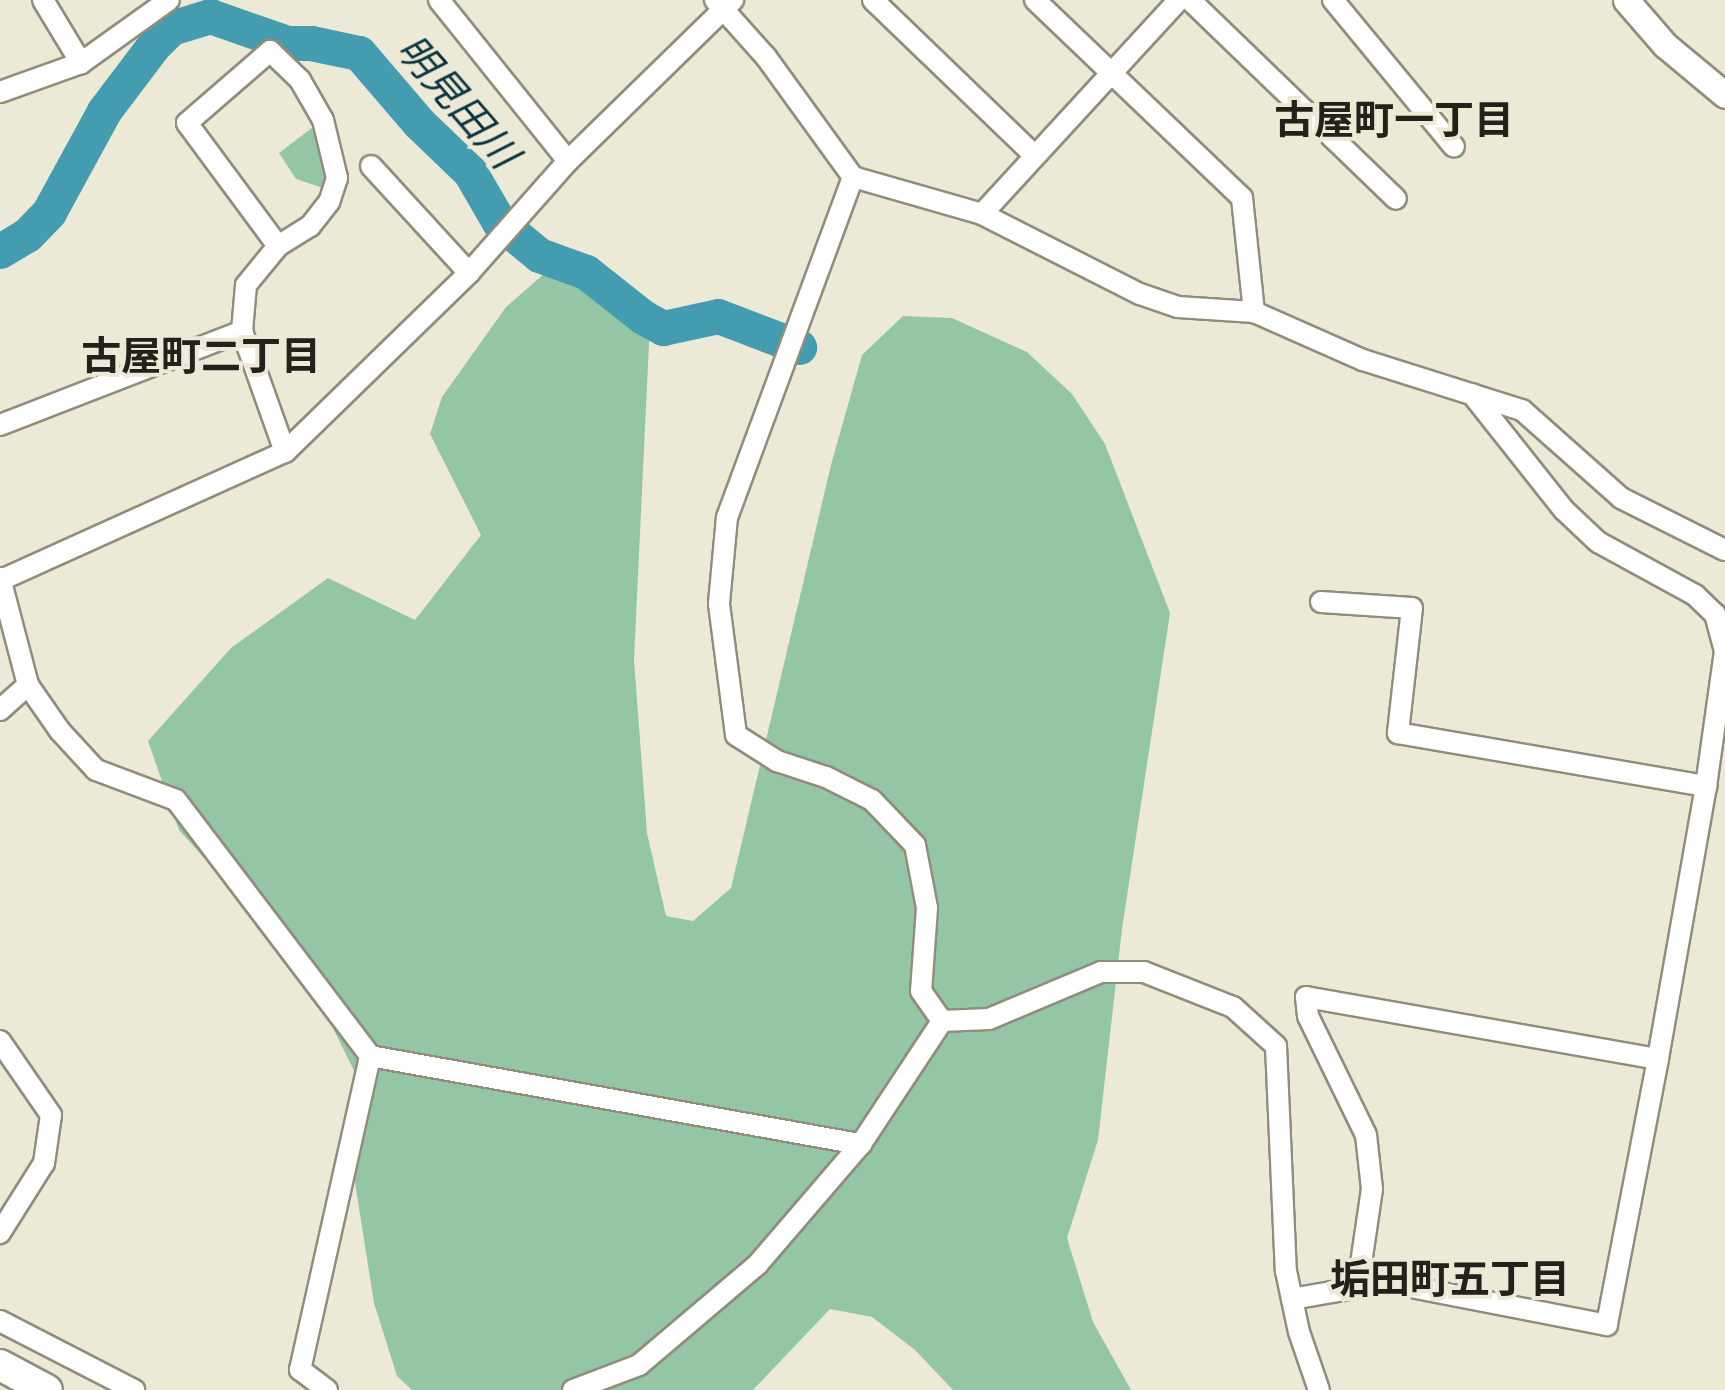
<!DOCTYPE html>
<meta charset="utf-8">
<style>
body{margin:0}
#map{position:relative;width:1725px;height:1390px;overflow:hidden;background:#ece9d7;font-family:"Space Grotesk","Noto Sans JP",sans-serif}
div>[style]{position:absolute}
.green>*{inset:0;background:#94c6a6}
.river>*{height:35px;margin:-17.5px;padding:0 17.5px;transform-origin:17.5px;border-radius:17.5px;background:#449cb1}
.roads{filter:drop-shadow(2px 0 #908d7c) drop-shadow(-2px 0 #908d7c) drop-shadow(0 2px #908d7c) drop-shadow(0 -2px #908d7c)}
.minor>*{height:20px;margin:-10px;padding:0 10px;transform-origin:10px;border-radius:10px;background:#fff}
.major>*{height:25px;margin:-12.5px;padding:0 12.5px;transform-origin:12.5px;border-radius:12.5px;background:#fff}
.highway>*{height:30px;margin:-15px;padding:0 15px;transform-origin:15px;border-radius:15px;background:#fff}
span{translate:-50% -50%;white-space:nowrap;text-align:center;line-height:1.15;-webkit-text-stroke:8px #ece9d7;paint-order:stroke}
.water-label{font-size:40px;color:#0a353e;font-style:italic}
.neighbourhood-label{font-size:40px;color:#22211a;font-weight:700}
</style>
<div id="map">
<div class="green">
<div style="clip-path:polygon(321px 121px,332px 191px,296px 179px,279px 153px)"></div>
<div style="clip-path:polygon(559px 261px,587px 268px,651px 302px,634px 660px,647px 833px,666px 916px,693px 921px,731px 888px,831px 465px,862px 355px,903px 316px,952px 318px,1027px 352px,1072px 394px,1105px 444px,1170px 613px,1122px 929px,1098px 1140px,1067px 1238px,1093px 1322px,1131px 1390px,953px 1390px,915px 1350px,872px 1317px,830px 1309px,753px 1390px,412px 1390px,397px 1376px,374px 1303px,353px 1170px,359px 1081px,304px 969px,179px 830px,148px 741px,231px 648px,328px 578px,415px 620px,481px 535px,430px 434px,442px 397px,506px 307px)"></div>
</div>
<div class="river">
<div style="left:0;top:251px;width:31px;rotate:-31deg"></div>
<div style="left:27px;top:235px;width:32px;rotate:-46deg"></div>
<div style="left:49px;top:212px;width:115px;rotate:-61.4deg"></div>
<div style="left:104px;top:111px;width:83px;rotate:-52.9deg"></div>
<div style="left:154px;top:45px;width:24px;rotate:-45deg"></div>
<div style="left:171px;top:28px;width:41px;rotate:-17.1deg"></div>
<div style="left:210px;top:16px;width:82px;rotate:19.3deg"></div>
<div style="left:287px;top:43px;width:24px"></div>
<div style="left:311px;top:43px;width:49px;rotate:11.8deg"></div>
<div style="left:359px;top:53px;width:92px;rotate:49.4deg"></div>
<div style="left:419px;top:123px;width:71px;rotate:43.9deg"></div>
<div style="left:470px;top:172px;width:58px;rotate:59.9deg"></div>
<div style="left:499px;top:222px;width:52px;rotate:39.5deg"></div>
<div style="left:539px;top:255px;width:50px;rotate:19.9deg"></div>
<div style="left:586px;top:272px;width:73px;rotate:38.3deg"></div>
<div style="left:643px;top:317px;width:23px;rotate:29deg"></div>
<div style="left:663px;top:328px;width:56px;rotate:-12.3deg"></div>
<div style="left:718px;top:316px;width:87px;rotate:20.9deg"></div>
</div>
<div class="roads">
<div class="minor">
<div style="left:43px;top:0;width:74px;rotate:58.9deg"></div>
<div style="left:439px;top:0;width:206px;rotate:51.3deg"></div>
<div style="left:715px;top:0;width:76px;rotate:48.2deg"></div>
<div style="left:766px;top:57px;width:148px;rotate:54.1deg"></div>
<div style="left:853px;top:177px;width:134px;rotate:16deg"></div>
<div style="left:982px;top:214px;width:177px;rotate:26.9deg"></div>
<div style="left:1140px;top:294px;width:40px;rotate:18.9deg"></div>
<div style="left:1178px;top:307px;width:76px;rotate:3.8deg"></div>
<div style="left:1254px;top:312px;width:119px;rotate:23.8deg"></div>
<div style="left:1363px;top:360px;width:167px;rotate:17.5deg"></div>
<div style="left:1522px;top:410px;width:132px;rotate:41.6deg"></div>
<div style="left:1621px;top:498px;width:116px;rotate:26.6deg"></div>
<div style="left:873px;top:0;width:223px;rotate:43.9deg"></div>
<div style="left:1035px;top:0;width:286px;rotate:43.7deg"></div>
<div style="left:1242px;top:198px;width:115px;rotate:84deg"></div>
<div style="left:1190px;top:0;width:286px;rotate:44deg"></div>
<div style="left:1333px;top:0;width:190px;rotate:50.5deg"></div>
<div style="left:0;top:92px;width:86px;rotate:-19.7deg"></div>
<div style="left:81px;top:63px;width:108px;rotate:-35.6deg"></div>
<div style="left:371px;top:166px;width:145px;rotate:47.5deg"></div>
<div style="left:853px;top:177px;width:363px;rotate:110.3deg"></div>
<div style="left:727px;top:517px;width:87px;rotate:95.3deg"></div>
<div style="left:719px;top:604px;width:132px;rotate:82.6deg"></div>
<div style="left:736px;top:735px;width:49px;rotate:32.4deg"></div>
<div style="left:777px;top:761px;width:52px;rotate:18.1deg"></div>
<div style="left:826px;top:777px;width:51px;rotate:26.6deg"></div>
<div style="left:872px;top:800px;width:62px;rotate:46.3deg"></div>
<div style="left:915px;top:845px;width:64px;rotate:79.2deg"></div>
<div style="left:927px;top:908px;width:83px;rotate:94.1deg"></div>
<div style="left:921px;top:991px;width:37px;rotate:55deg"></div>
<div style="left:982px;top:214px;width:291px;rotate:-47.4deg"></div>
<div style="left:242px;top:331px;width:46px;rotate:-85deg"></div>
<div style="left:246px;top:285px;width:50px;rotate:-50.6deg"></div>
<div style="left:278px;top:246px;width:153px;rotate:-126.5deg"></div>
<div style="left:187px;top:123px;width:110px;rotate:-40.9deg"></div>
<div style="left:270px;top:51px;width:42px;rotate:44deg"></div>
<div style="left:300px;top:80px;width:46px;rotate:60.1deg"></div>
<div style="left:323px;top:120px;width:60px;rotate:76.4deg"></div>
<div style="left:337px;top:178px;width:25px;rotate:108deg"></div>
<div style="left:329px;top:202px;width:31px;rotate:128deg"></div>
<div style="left:310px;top:226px;width:38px;rotate:148deg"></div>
<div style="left:1472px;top:394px;width:148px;rotate:51.6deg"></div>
<div style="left:1564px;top:510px;width:47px;rotate:43.3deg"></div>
<div style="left:1598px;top:542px;width:111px;rotate:28.7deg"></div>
<div style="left:1695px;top:595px;width:28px;rotate:44deg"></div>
<div style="left:1715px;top:614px;width:38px;rotate:75deg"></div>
<div style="left:1725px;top:651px;width:136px;rotate:98deg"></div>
<div style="left:1706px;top:786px;width:277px;rotate:100deg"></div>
<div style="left:1658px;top:1059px;width:271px;rotate:100.9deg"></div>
<div style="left:1607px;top:1325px;width:253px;rotate:-169deg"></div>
<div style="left:1359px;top:1277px;width:89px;rotate:-81.6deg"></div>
<div style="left:1372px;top:1189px;width:54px;rotate:-96.3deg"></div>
<div style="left:1366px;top:1135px;width:132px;rotate:-116deg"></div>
<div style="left:1308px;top:1016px;width:19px;rotate:-96deg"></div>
<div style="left:1306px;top:997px;width:357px;rotate:10deg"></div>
<div style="left:0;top:425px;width:260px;rotate:-21.2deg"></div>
<div style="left:242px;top:331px;width:128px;rotate:70.4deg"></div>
<div style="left:0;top:578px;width:111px;rotate:75.3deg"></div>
<div style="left:28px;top:685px;width:56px;rotate:55.2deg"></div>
<div style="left:60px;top:731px;width:53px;rotate:47.3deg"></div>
<div style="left:96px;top:770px;width:85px;rotate:20.6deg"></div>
<div style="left:176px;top:800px;width:321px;rotate:52.8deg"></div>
<div style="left:370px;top:1056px;width:499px;rotate:10.2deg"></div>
<div style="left:1px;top:580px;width:312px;rotate:-24.3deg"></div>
<div style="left:285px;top:452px;width:257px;rotate:-44.2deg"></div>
<div style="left:469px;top:273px;width:149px;rotate:-48.5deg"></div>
<div style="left:568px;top:161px;width:231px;rotate:-44.3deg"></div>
<div style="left:1321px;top:602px;width:91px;rotate:3.8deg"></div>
<div style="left:1412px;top:608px;width:126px;rotate:96.4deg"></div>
<div style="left:1398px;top:733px;width:313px;rotate:9.8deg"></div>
<div style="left:0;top:710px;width:38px;rotate:-42deg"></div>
<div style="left:942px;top:1021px;width:47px;rotate:-2.4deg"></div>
<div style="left:989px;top:1019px;width:121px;rotate:-22.8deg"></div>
<div style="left:1101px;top:972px;width:43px"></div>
<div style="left:1144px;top:972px;width:96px;rotate:21.5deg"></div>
<div style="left:1233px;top:1007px;width:58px;rotate:42.2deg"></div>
<div style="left:1276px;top:1046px;width:225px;rotate:87.5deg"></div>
<div style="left:1286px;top:1271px;width:62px;rotate:78deg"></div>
<div style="left:1299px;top:1332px;width:61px;rotate:71deg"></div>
<div style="left:0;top:1041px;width:90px;rotate:55.4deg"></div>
<div style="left:51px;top:1115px;width:49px;rotate:98.3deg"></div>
<div style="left:44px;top:1163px;width:83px;rotate:122.2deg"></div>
<div style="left:1292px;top:1299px;width:87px;rotate:-9.9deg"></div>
<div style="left:0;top:1321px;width:151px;rotate:27.2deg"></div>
<div style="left:327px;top:1390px;width:34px;rotate:-143deg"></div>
<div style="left:300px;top:1370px;width:322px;rotate:-77.4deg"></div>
<div style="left:573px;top:1390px;width:71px;rotate:-20.7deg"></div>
<div style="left:639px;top:1365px;width:156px;rotate:-40.3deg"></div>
<div style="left:758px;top:1264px;width:158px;rotate:-49.4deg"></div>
<div style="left:861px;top:1144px;width:147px;rotate:-56.6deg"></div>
</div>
<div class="major">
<div style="left:1626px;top:0;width:60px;rotate:49.1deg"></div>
<div style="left:1665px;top:45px;width:78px;rotate:39.8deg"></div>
</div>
<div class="highway">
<div style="left:0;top:1365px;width:53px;rotate:28deg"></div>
</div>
</div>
<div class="water-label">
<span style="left:457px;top:102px;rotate:49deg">明見田川</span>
</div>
<div class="neighbourhood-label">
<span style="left:1394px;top:121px">古屋町一丁目</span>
<span style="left:201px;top:357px">古屋町二丁目</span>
<span style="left:1450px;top:1280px">垢田町五丁目</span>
</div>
</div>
